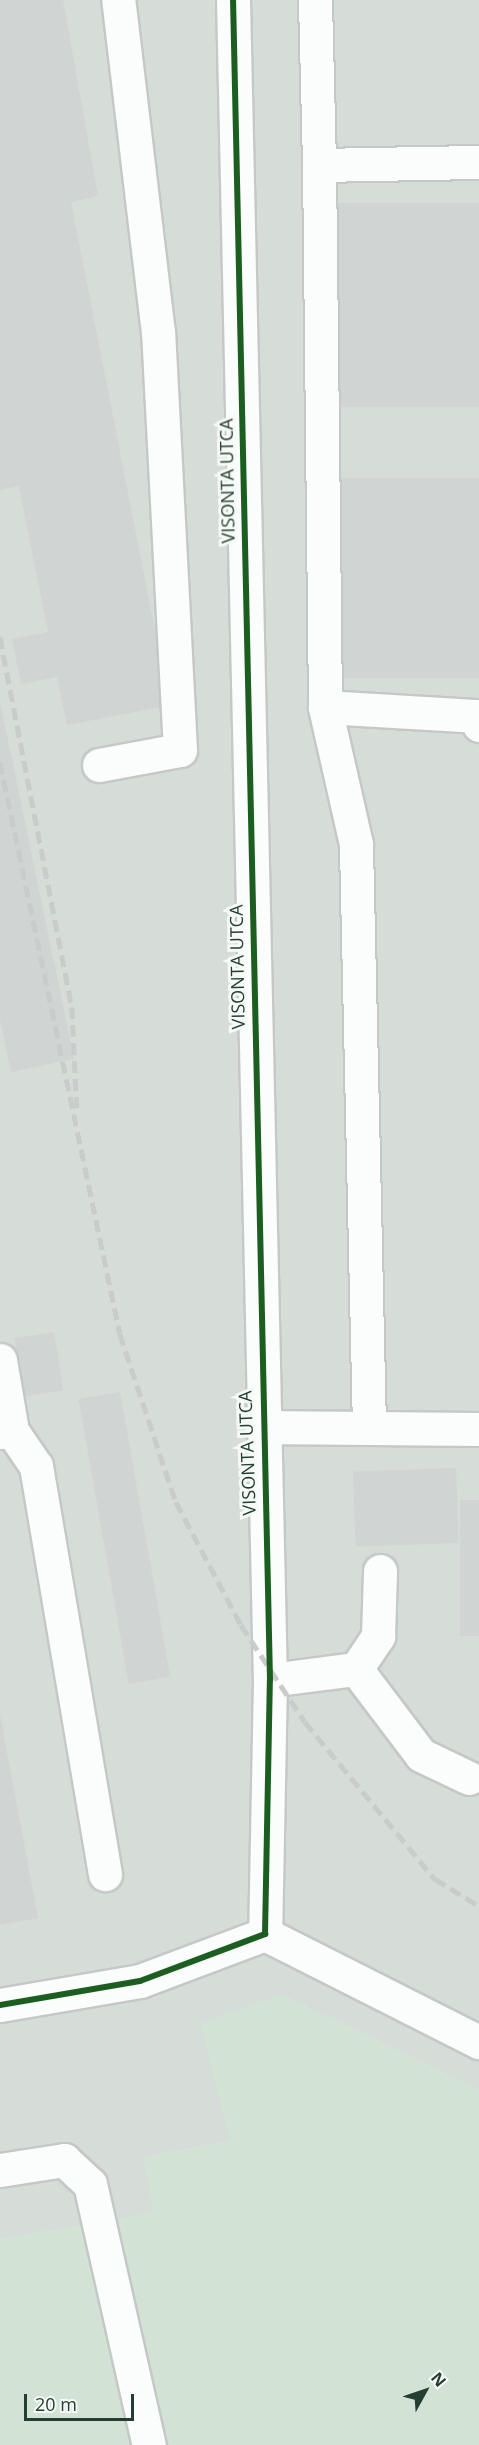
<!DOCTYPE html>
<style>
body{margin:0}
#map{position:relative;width:479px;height:2445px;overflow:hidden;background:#e7ebe9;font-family:"Open Sans",sans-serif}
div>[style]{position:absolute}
.built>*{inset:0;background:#d6dcd8}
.green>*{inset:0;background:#d2e2d5}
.building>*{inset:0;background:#d0d4d2;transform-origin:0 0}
.roads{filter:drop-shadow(2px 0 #c4c8c6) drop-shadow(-2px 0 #c4c8c6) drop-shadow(0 2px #c4c8c6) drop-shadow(0 -2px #c4c8c6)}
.minor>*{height:33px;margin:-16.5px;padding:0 16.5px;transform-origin:16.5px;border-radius:16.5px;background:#fbfcfc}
.rail>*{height:4.5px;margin-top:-2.25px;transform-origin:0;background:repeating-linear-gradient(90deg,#c8ccca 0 12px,transparent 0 18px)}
.cycleway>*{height:6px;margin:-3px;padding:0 3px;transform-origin:3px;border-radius:3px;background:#1b5e20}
span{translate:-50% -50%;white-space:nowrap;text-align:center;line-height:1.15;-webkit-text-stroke:6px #f6faf7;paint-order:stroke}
.street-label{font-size:18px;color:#263d34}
.north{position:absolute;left:395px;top:2361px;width:60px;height:60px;-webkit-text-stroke:4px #f6faf7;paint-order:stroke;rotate:50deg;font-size:16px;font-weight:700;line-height:24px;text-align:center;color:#263d34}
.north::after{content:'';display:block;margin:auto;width:21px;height:27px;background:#263d34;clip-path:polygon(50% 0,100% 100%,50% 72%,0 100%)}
.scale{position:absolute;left:24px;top:2394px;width:110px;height:27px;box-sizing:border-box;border:3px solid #263d34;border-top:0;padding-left:8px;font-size:18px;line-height:21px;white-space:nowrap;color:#263d34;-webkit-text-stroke:4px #f6faf7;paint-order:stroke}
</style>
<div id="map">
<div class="built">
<div style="clip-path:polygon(0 0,479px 0,479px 2091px,281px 1994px,230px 2141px,143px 2157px,155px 2213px,0 2239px)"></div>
</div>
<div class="green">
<div style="clip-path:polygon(281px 1994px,479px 2091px,479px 2445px,0 2445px,0 2239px,154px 2213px,143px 2157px,230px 2141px,200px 2024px)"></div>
</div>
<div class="building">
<div style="clip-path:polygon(0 0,63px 0,98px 196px,71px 202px,166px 687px,165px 706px,67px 725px,57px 677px,21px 684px,12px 639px,48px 632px,19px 486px,0 490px)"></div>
<div style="left:479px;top:203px;width:204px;height:144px;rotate:90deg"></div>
<div style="left:479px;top:478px;width:200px;height:138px;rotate:90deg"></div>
<div style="clip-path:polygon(0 702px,74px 1059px,11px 1072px,0 1019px)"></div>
<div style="left:54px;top:1332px;width:59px;height:40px;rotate:81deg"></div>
<div style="left:120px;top:1392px;width:289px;height:42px;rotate:80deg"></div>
<div style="left:456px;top:1468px;width:75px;height:103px;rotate:88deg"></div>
<div style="left:460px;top:1500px;width:19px;height:136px"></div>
<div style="clip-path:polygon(0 1715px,38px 1918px,0 1925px)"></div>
</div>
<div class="roads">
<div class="minor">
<div style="left:233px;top:0;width:1680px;rotate:88.74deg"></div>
<div style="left:270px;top:1680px;width:254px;rotate:91.1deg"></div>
<div style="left:315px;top:0;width:165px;rotate:88.6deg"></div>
<div style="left:325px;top:707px;width:150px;rotate:3.4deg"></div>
<div style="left:475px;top:716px;width:10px;rotate:66deg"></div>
<div style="left:99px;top:765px;width:82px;rotate:-10.5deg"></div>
<div style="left:180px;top:750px;width:418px;rotate:-93deg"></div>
<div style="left:158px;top:333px;width:335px;rotate:-96.8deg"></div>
<div style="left:0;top:1360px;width:72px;rotate:80.4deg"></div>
<div style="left:261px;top:1427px;width:218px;rotate:0.5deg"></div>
<div style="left:369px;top:1428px;width:584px;rotate:-91.28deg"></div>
<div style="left:356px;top:844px;width:140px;rotate:-102.8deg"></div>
<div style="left:325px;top:707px;width:542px;rotate:-90.63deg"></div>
<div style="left:319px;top:165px;width:160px;rotate:-1.1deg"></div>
<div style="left:0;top:1432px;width:12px;rotate:-5deg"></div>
<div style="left:12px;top:1431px;width:42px;rotate:55.6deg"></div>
<div style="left:36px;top:1466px;width:414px;rotate:80.4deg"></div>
<div style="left:356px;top:1669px;width:108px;rotate:52.9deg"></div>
<div style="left:421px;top:1755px;width:53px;rotate:25.6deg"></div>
<div style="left:270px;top:1680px;width:87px;rotate:-7.3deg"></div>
<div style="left:356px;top:1669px;width:40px;rotate:-56deg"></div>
<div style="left:378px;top:1636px;width:65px;rotate:-88.2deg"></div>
<div style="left:0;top:2005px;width:142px;rotate:-9.7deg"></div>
<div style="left:140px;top:1981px;width:134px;rotate:-20.6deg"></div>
<div style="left:265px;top:1934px;width:240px;rotate:26.8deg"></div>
<div style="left:0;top:2170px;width:65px;rotate:-8.9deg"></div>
<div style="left:64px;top:2160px;width:35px;rotate:43deg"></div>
<div style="left:90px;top:2184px;width:268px;rotate:77.3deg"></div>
</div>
</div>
<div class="rail">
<div style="left:0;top:637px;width:377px;rotate:79deg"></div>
<div style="left:72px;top:1007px;width:101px;rotate:87.2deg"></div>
<div style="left:0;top:762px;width:584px;rotate:78.15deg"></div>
<div style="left:120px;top:1334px;width:177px;rotate:71.6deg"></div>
<div style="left:176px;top:1502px;width:139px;rotate:62.1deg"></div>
<div style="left:241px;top:1625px;width:116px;rotate:56.6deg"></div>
<div style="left:305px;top:1722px;width:204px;rotate:50.4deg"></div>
<div style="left:435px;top:1879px;width:52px;rotate:31.5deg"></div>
</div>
<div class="cycleway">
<div style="left:0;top:2005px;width:142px;rotate:-9.7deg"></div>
<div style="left:140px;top:1981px;width:134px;rotate:-20.6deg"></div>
<div style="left:265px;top:1934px;width:254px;rotate:-88.9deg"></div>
<div style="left:270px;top:1680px;width:1680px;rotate:-91.26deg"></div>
</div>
<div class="street-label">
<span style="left:227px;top:481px;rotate:-91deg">VISONTA UTCA</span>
<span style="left:237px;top:967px;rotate:-91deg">VISONTA UTCA</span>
<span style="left:247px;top:1453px;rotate:-92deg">VISONTA UTCA</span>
</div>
<div class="north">N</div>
<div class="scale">20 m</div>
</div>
